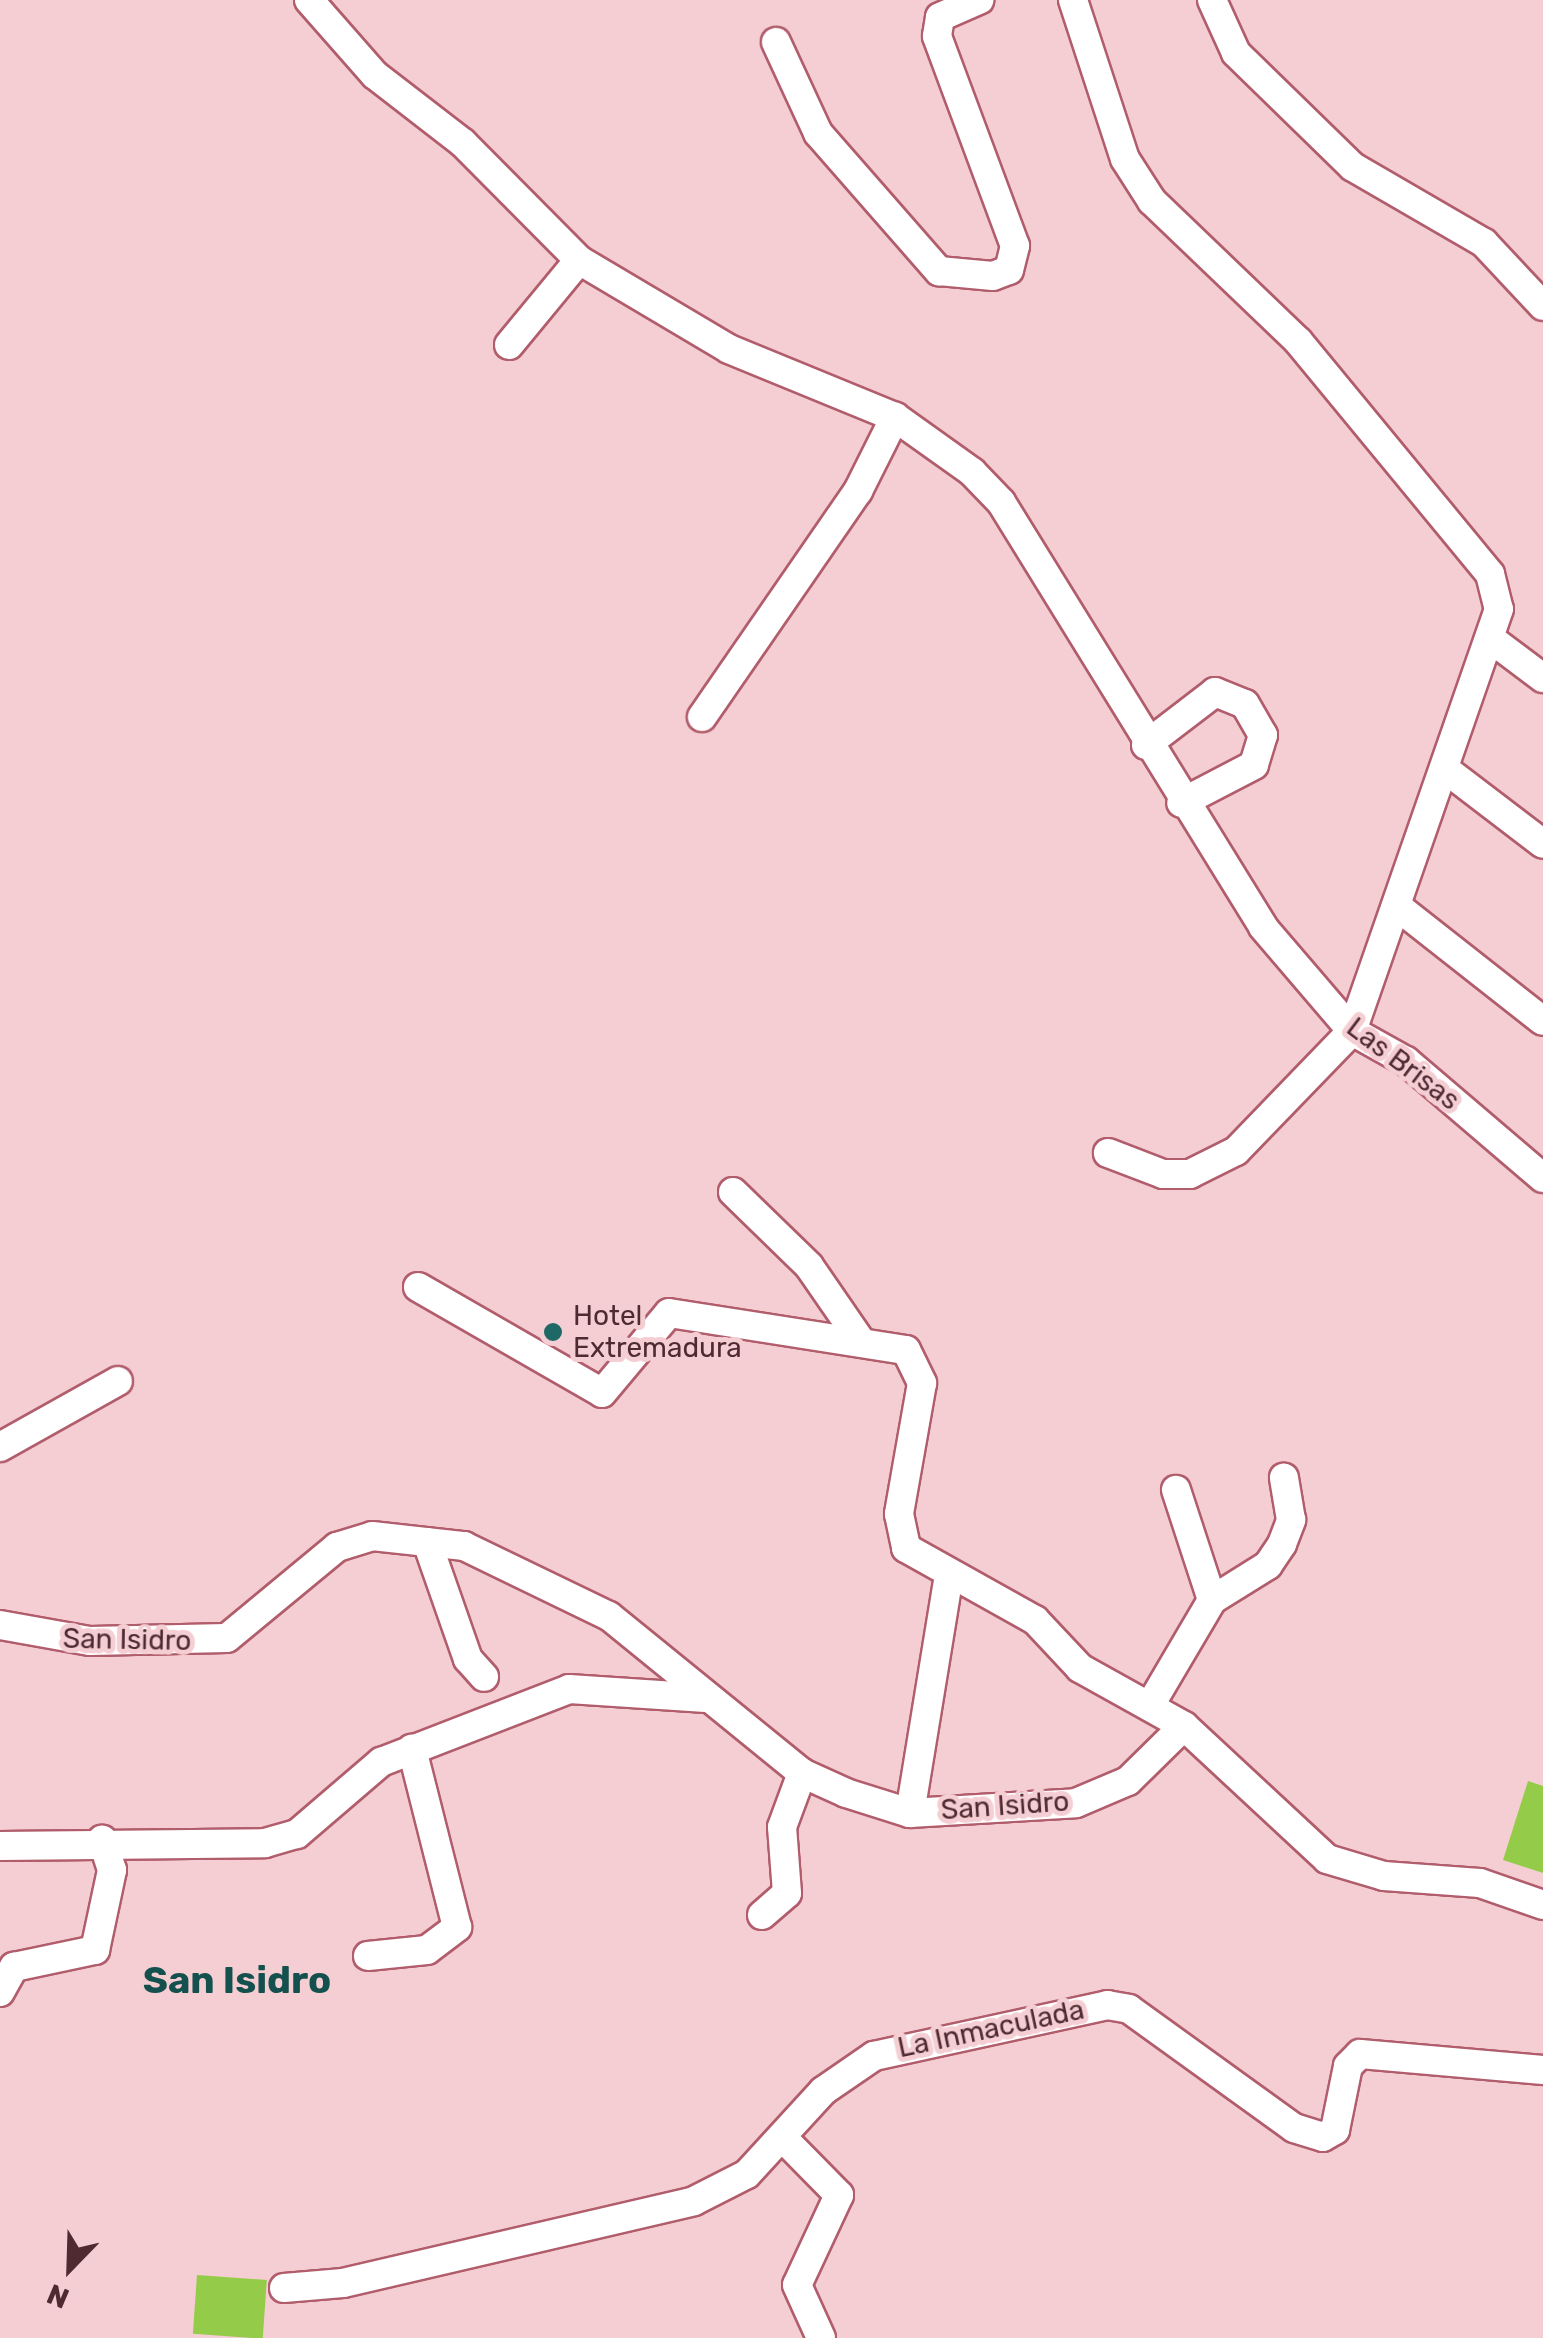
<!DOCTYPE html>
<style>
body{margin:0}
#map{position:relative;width:1543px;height:2338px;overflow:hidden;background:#f4ced2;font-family:Rubik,sans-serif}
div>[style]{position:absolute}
.building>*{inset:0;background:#94cc4a;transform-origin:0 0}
.roads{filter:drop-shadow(2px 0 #b15d6c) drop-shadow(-2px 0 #b15d6c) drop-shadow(0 2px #b15d6c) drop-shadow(0 -2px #b15d6c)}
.minor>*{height:28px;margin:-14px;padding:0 14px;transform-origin:14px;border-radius:14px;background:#fff}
.dots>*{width:28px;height:28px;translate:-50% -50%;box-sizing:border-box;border:5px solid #f4ced2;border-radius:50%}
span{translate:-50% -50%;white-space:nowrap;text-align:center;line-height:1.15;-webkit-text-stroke:10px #f4ced2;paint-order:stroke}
.street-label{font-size:28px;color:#4f2a31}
.poi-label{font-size:28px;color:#4f2a31}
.left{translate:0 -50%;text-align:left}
.district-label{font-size:38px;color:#14504d;font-weight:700}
.north{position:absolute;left:20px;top:2218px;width:100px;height:100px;-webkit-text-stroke:8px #f4ced2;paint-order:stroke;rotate:203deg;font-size:28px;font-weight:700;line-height:40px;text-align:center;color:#4f2a31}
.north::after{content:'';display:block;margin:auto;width:35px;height:45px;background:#4f2a31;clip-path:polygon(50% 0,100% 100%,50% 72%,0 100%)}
</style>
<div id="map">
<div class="building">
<div style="clip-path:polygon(1528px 1781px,1543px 1786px,1543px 1873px,1503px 1860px)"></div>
<div style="left:197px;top:2275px;width:70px;height:59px;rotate:4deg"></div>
</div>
<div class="roads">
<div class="minor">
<div style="left:309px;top:0;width:100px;rotate:48.7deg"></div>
<div style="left:375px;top:75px;width:111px;rotate:37.7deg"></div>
<div style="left:463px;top:143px;width:165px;rotate:45.2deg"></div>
<div style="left:579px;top:260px;width:174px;rotate:30.7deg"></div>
<div style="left:729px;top:349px;width:179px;rotate:22.3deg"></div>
<div style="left:895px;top:417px;width:95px;rotate:35.5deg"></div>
<div style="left:972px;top:472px;width:42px;rotate:46deg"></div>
<div style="left:1001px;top:502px;width:499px;rotate:58.3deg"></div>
<div style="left:1263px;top:927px;width:137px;rotate:49.4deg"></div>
<div style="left:1352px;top:1031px;width:62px;rotate:29.1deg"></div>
<div style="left:1406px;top:1061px;width:180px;rotate:40.5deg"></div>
<div style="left:1073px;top:0;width:167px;rotate:71.9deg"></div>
<div style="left:1125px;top:159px;width:50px;rotate:57.3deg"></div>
<div style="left:1152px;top:201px;width:202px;rotate:43.8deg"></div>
<div style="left:1298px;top:341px;width:302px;rotate:50.5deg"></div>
<div style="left:1490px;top:574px;width:36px;rotate:76deg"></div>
<div style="left:1499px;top:609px;width:447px;rotate:109.2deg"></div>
<div style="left:1352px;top:1031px;width:167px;rotate:134deg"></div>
<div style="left:1236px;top:1151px;width:51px;rotate:153.4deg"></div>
<div style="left:1190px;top:1174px;width:27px;rotate:180deg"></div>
<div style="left:1163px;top:1174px;width:59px;rotate:-159.1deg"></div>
<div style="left:1212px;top:0;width:58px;rotate:65.6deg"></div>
<div style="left:1236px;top:53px;width:163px;rotate:44.3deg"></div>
<div style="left:1353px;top:167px;width:151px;rotate:30.1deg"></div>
<div style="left:1484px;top:243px;width:86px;rotate:46.9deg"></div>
<div style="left:776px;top:42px;width:100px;rotate:65.2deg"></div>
<div style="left:818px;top:133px;width:184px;rotate:48.8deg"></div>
<div style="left:939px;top:271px;width:54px;rotate:5.3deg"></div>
<div style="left:993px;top:276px;width:17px;rotate:-21deg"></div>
<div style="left:1009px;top:270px;width:25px;rotate:-76deg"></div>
<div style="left:1015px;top:246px;width:224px;rotate:-110.4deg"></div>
<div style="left:937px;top:36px;width:19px;rotate:-81deg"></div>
<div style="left:940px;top:17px;width:43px;rotate:-23.6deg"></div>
<div style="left:509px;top:345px;width:110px;rotate:-50.5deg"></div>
<div style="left:1491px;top:639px;width:65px;rotate:36.9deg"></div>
<div style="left:702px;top:717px;width:275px;rotate:-55.4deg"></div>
<div style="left:858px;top:491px;width:83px;rotate:-63.4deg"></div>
<div style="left:1146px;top:745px;width:87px;rotate:-37.5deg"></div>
<div style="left:1215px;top:692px;width:32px;rotate:22deg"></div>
<div style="left:1245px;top:704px;width:36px;rotate:60deg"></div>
<div style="left:1263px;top:735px;width:31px;rotate:107deg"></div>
<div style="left:1254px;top:765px;width:82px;rotate:152.5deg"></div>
<div style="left:1445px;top:769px;width:123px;rotate:37.4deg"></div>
<div style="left:1398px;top:907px;width:184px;rotate:38.2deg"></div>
<div style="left:733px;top:1192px;width:106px;rotate:44.2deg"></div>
<div style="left:809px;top:1266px;width:90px;rotate:55.4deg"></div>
<div style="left:418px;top:1287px;width:212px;rotate:29.9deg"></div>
<div style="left:602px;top:1393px;width:104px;rotate:-50.1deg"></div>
<div style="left:669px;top:1313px;width:240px;rotate:8.9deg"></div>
<div style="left:906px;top:1350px;width:37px;rotate:64deg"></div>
<div style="left:922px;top:1383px;width:133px;rotate:100deg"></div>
<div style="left:899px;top:1514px;width:35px;rotate:78deg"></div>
<div style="left:906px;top:1548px;width:148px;rotate:29.2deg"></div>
<div style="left:1035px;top:1620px;width:66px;rotate:46.8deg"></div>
<div style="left:1080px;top:1668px;width:119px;rotate:29.1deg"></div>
<div style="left:0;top:1447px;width:135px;rotate:-29.2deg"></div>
<div style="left:427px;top:1542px;width:124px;rotate:70.7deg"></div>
<div style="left:468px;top:1659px;width:24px;rotate:48deg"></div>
<div style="left:1212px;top:1600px;width:66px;rotate:-32deg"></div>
<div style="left:1268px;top:1565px;width:25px;rotate:-56deg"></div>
<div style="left:1282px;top:1544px;width:26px;rotate:-69deg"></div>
<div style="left:1291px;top:1520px;width:43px;rotate:-99.5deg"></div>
<div style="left:0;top:1625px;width:91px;rotate:10.1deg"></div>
<div style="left:90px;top:1641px;width:137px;rotate:-1.3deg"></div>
<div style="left:227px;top:1638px;width:143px;rotate:-39.6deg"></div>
<div style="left:337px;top:1547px;width:37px;rotate:-17deg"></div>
<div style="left:372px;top:1536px;width:93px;rotate:6.2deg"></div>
<div style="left:464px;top:1546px;width:161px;rotate:25.8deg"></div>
<div style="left:609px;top:1616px;width:249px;rotate:39.1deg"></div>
<div style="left:802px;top:1773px;width:48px;rotate:24.4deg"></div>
<div style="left:846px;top:1793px;width:67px;rotate:17.4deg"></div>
<div style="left:910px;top:1813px;width:166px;rotate:-3.4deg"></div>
<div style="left:1076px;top:1803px;width:56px;rotate:-22.9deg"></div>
<div style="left:1128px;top:1781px;width:78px;rotate:-44.5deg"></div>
<div style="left:1184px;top:1726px;width:195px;rotate:42.9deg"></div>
<div style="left:1327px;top:1859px;width:59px;rotate:16.6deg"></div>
<div style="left:1384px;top:1876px;width:96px;rotate:4.2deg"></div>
<div style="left:1480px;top:1883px;width:67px;rotate:19.2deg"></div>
<div style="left:1152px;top:1702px;width:118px;rotate:-59.5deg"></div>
<div style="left:1212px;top:1600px;width:116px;rotate:-108.1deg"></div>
<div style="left:910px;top:1813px;width:240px;rotate:-80.7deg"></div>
<div style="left:0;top:1846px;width:265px;rotate:-0.6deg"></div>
<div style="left:265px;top:1843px;width:33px;rotate:-16deg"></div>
<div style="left:297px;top:1834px;width:111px;rotate:-40.6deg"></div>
<div style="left:381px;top:1762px;width:202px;rotate:-21.2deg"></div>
<div style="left:569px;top:1689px;width:137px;rotate:3.8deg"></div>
<div style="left:762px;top:1915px;width:33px;rotate:-41deg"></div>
<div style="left:787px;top:1893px;width:66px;rotate:-94.3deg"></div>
<div style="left:782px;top:1827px;width:58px;rotate:-69.7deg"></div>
<div style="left:368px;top:1956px;width:59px;rotate:-5.8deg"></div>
<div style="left:427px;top:1950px;width:38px;rotate:-37deg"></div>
<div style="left:457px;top:1927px;width:184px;rotate:-104.2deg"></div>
<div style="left:0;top:1992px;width:29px;rotate:-61deg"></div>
<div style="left:14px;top:1967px;width:83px;rotate:-11.9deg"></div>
<div style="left:95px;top:1950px;width:82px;rotate:-78deg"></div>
<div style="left:112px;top:1870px;width:32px;rotate:-108deg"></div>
<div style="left:783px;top:2138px;width:80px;rotate:45.5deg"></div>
<div style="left:839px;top:2195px;width:99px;rotate:115deg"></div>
<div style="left:797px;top:2285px;width:58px;rotate:65.6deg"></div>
<div style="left:284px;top:2288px;width:59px;rotate:-4.8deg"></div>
<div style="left:343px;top:2283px;width:360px;rotate:-13.1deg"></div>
<div style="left:694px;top:2201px;width:59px;rotate:-27deg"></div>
<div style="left:747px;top:2174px;width:113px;rotate:-47.5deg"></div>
<div style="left:823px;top:2091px;width:62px;rotate:-34.5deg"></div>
<div style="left:874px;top:2056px;width:239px;rotate:-12.3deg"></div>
<div style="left:1107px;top:2005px;width:22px;rotate:10deg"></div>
<div style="left:1129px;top:2009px;width:203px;rotate:35.8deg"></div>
<div style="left:1294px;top:2128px;width:30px;rotate:17deg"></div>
<div style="left:1323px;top:2137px;width:14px;rotate:-30deg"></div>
<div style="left:1335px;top:2130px;width:65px;rotate:-78.5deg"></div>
<div style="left:1348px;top:2066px;width:17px;rotate:-45deg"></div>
<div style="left:1360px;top:2054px;width:184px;rotate:5deg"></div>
</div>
</div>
<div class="dots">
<div style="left:553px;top:1332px;background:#1e6965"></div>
</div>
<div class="street-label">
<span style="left:1403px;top:1064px;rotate:37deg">Las Brisas</span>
<span style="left:127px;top:1640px;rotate:1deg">San Isidro</span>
<span style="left:1005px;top:1806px;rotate:-4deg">San Isidro</span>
<span style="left:991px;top:2029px;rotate:-12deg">La Inmaculada</span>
</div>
<div class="poi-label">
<span class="left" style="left:573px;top:1332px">Hotel<br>Extremadura</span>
</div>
<div class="district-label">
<span style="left:237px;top:1981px">San Isidro</span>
</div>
<div class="north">N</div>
</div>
